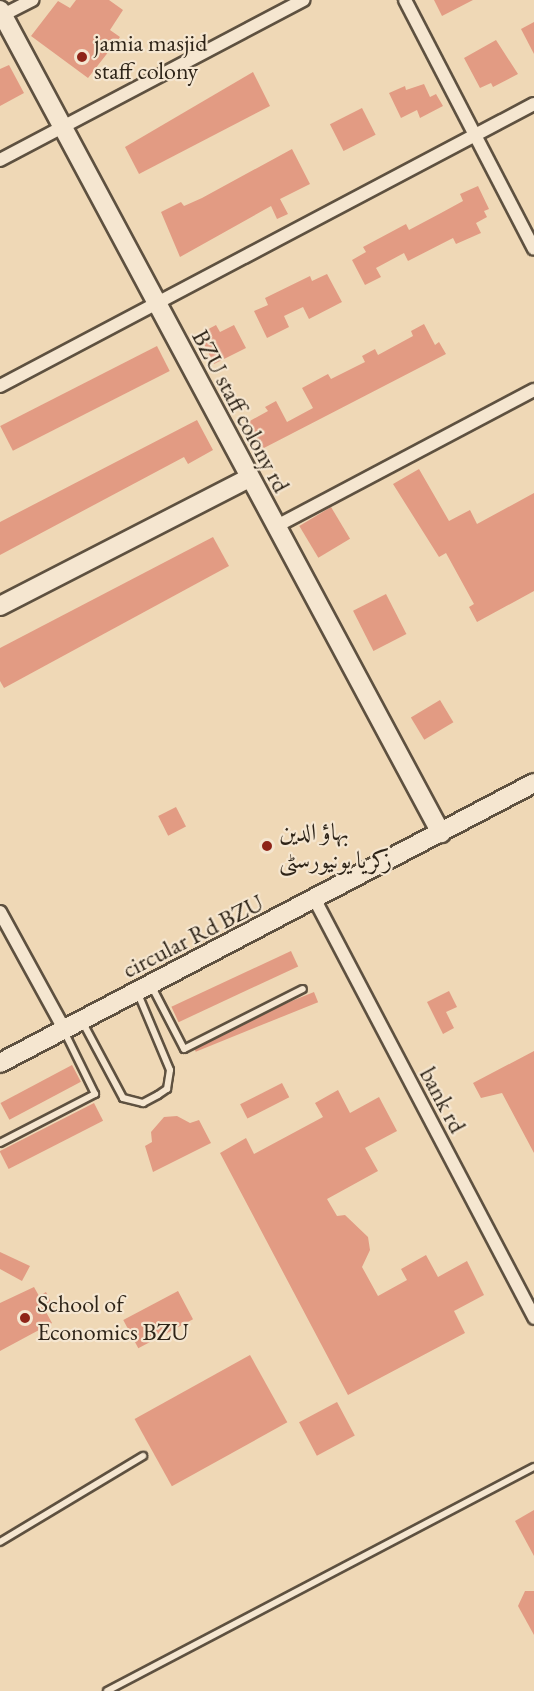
<!DOCTYPE html>
<meta charset="utf-8">
<style>
body{margin:0}
#map{position:relative;width:534px;height:1691px;overflow:hidden;background:#efd8b6;font-family:"EB Garamond",Amiri,serif}
div>[style]{position:absolute}
.building>*{inset:0;background:#e29b83;transform-origin:0 0}
.roads{filter:drop-shadow(2px 0 #5e5140) drop-shadow(-2px 0 #5e5140) drop-shadow(0 2px #5e5140) drop-shadow(0 -2px #5e5140)}
.lane>*{height:6px;margin:-3px;padding:0 3px;transform-origin:3px;border-radius:3px;background:#f5e6d0}
.street>*{height:12px;margin:-6px;padding:0 6px;transform-origin:6px;border-radius:6px;background:#f5e6d0}
.secondary>*{height:18px;margin:-9px;padding:0 9px;transform-origin:9px;border-radius:9px;background:#f5e6d0}
.dots>*{width:16px;height:16px;translate:-50% -50%;box-sizing:border-box;border:3px solid #f5e6d0;border-radius:50%}
span{translate:-50% -50%;white-space:nowrap;text-align:center;line-height:1.15;-webkit-text-stroke:4.5px #f5e6d0;paint-order:stroke}
.poi-label{font-size:24px;color:#2e2418}
.left{translate:0 -50%;text-align:left}
.street-label{font-size:24px;color:#2e2418}
</style>
<div id="map">
<div class="building">
<div style="clip-path:polygon(76px 0,109px 0,123px 10px,110px 30px,120px 37px,88px 78px,31px 36px,58px 1px,70px 8px)"></div>
<div style="clip-path:polygon(434px 0,473px 0,442px 16px)"></div>
<div style="clip-path:polygon(534px 22px,534px 54px,521px 29px)"></div>
<div style="clip-path:polygon(496px 40px,518px 74px,493px 87px,491px 83px,480px 88px,464px 58px)"></div>
<div style="clip-path:polygon(9px 65px,24px 93px,0 106px,0 69px)"></div>
<div style="clip-path:polygon(253px 72px,270px 106px,139px 174px,125px 147px)"></div>
<div style="clip-path:polygon(424px 84px,430px 97px,436px 94px,443px 106px,420px 118px,417px 110px,401px 118px,389px 93px,405px 86px,406px 90px)"></div>
<div style="left:362px;top:108px;width:30px;height:36px;rotate:63deg"></div>
<div style="clip-path:polygon(292px 149px,310px 184px,280px 199px,288px 214px,277px 219px,271px 206px,180px 257px,161px 212px,181px 202px,184px 206px,202px 198px)"></div>
<div style="clip-path:polygon(478px 186px,489px 209px,484px 211px,487px 217px,476px 223px,481px 233px,456px 244px,453px 238px,408px 261px,404px 253px,376px 268px,381px 277px,365px 285px,352px 260px,366px 252px,363px 247px,406px 224px,409px 230px,441px 213px,463px 201px,460px 194px)"></div>
<div style="clip-path:polygon(327px 274px,342px 302px,309px 319px,303px 307px,284px 316px,289px 327px,267px 338px,254px 311px,268px 305px,265px 298px,310px 276px,312px 281px)"></div>
<div style="clip-path:polygon(424px 324px,435px 345px,439px 342px,446px 354px,262px 449px,248px 422px,268px 411px,265px 407px,276px 401px,287px 422px,313px 408px,302px 388px,328px 374px,331px 379px,365px 362px,362px 356px,375px 349px,378px 355px,413px 336px,411px 331px)"></div>
<div style="clip-path:polygon(216px 325px,220px 332px,234px 325px,246px 348px,214px 364px,199px 334px)"></div>
<div style="left:157px;top:346px;width:28px;height:176px;rotate:63deg"></div>
<div style="clip-path:polygon(197px 420px,213px 450px,188px 464px,184px 457px,0 555px,0 522px)"></div>
<div style="clip-path:polygon(419px 469px,449px 521px,470px 510px,477px 524px,534px 493px,534px 591px,477px 622px,469px 607px,474px 604px,446px 553px,439px 557px,393px 484px)"></div>
<div style="left:331px;top:507px;width:37px;height:37px;rotate:59deg"></div>
<div style="clip-path:polygon(213px 537px,229px 566px,4px 688px,0 681px,0 648px)"></div>
<div style="left:386px;top:594px;width:45px;height:37px;rotate:63deg"></div>
<div style="left:440px;top:700px;width:26px;height:34px;rotate:59deg"></div>
<div style="left:176px;top:807px;width:22px;height:20px;rotate:63deg"></div>
<div style="left:291px;top:951px;width:17px;height:132px;rotate:65deg"></div>
<div style="clip-path:polygon(449px 991px,457px 1007px,446px 1012px,454px 1028px,443px 1034px,427px 1002px)"></div>
<div style="left:314px;top:992px;width:11px;height:132px;rotate:68deg"></div>
<div style="clip-path:polygon(534px 1051px,534px 1153px,502px 1093px,481px 1098px,473px 1083px)"></div>
<div style="left:72px;top:1065px;width:19px;height:81px;rotate:62deg"></div>
<div style="left:282px;top:1083px;width:16px;height:47px;rotate:63deg"></div>
<div style="clip-path:polygon(338px 1090px,350px 1113px,379px 1097px,397px 1131px,365px 1148px,378px 1171px,327px 1199px,337px 1216px,345px 1215px,368px 1237px,370px 1250px,362px 1267px,378px 1296px,407px 1280px,401px 1269px,426px 1255px,438px 1277px,467px 1261px,484px 1295px,454px 1311px,465px 1333px,348px 1395px,220px 1153px,246px 1138px,254px 1154px,323px 1117px,315px 1103px)"></div>
<div style="left:94px;top:1103px;width:20px;height:106px;rotate:63deg"></div>
<div style="clip-path:polygon(177px 1116px,190px 1123px,199px 1120px,211px 1143px,153px 1172px,145px 1146px,152px 1142px,151px 1132px,164px 1117px)"></div>
<div style="clip-path:polygon(0 1252px,30px 1266px,22px 1281px,0 1269px)"></div>
<div style="clip-path:polygon(34px 1287px,39px 1296px,46px 1292px,54px 1308px,46px 1312px,52px 1323px,0 1351px,0 1303px)"></div>
<div style="left:178px;top:1291px;width:32px;height:62px;rotate:62deg"></div>
<div style="left:250px;top:1355px;width:77px;height:132px;rotate:61deg"></div>
<div style="left:337px;top:1402px;width:38px;height:43px;rotate:62deg"></div>
<div style="clip-path:polygon(534px 1510px,534px 1556px,515px 1521px)"></div>
<div style="clip-path:polygon(525px 1591px,534px 1591px,534px 1635px,518px 1606px)"></div>
</div>
<div class="roads">
<div class="lane">
<div style="left:151px;top:985px;width:72px;rotate:62.7deg"></div>
<div style="left:184px;top:1049px;width:133px;rotate:-26.8deg"></div>
<div style="left:83px;top:1023px;width:85px;rotate:61.9deg"></div>
<div style="left:123px;top:1098px;width:21px;rotate:14deg"></div>
<div style="left:143px;top:1103px;width:17px;rotate:-28deg"></div>
<div style="left:158px;top:1095px;width:11px;rotate:-34deg"></div>
<div style="left:167px;top:1089px;width:19px;rotate:-81deg"></div>
<div style="left:170px;top:1070px;width:82px;rotate:-112.8deg"></div>
<div style="left:0;top:1143px;width:107px;rotate:-27.3deg"></div>
<div style="left:95px;top:1094px;width:68px;rotate:-116.2deg"></div>
<div style="left:0;top:1542px;width:167px;rotate:-31deg"></div>
<div style="left:107px;top:1691px;width:482px;rotate:-27.7deg"></div>
</div>
<div class="street">
<div style="left:405px;top:0;width:280px;rotate:62.6deg"></div>
<div style="left:3px;top:15px;width:33px;rotate:-27deg"></div>
<div style="left:0;top:160px;width:343px;rotate:-27.8deg"></div>
<div style="left:0;top:386px;width:604px;rotate:-27.84deg"></div>
<div style="left:275px;top:527px;width:293px;rotate:-27.9deg"></div>
<div style="left:315px;top:900px;width:472px;rotate:62.3deg"></div>
<div style="left:0;top:912px;width:133px;rotate:61.3deg"></div>
</div>
<div class="secondary">
<div style="left:0;top:10px;width:934px;rotate:61.82deg"></div>
<div style="left:0;top:606px;width:280px;rotate:-27.2deg"></div>
<div style="left:0;top:1063px;width:603px;rotate:-27.67deg"></div>
</div>
</div>
<div class="dots">
<div style="left:82px;top:57px;background:#8f2418"></div>
<div style="left:267px;top:846px;background:#8f2418"></div>
<div style="left:25px;top:1318px;background:#8f2418"></div>
</div>
<div class="poi-label">
<span class="left" style="left:94px;top:57px">jamia masjid<br>staff colony</span>
<span class="left" style="left:279px;top:846px">بہاؤ الدین<br>زکریا یونیورسٹی</span>
<span class="left" style="left:37px;top:1318px">School of<br>Economics BZU</span>
</div>
<div class="street-label">
<span style="left:241px;top:411px;rotate:62deg">BZU staff colony rd</span>
<span style="left:193px;top:936px;rotate:-27deg">circular Rd BZU</span>
<span style="left:443px;top:1100px;rotate:62deg">bank rd</span>
</div>
</div>
